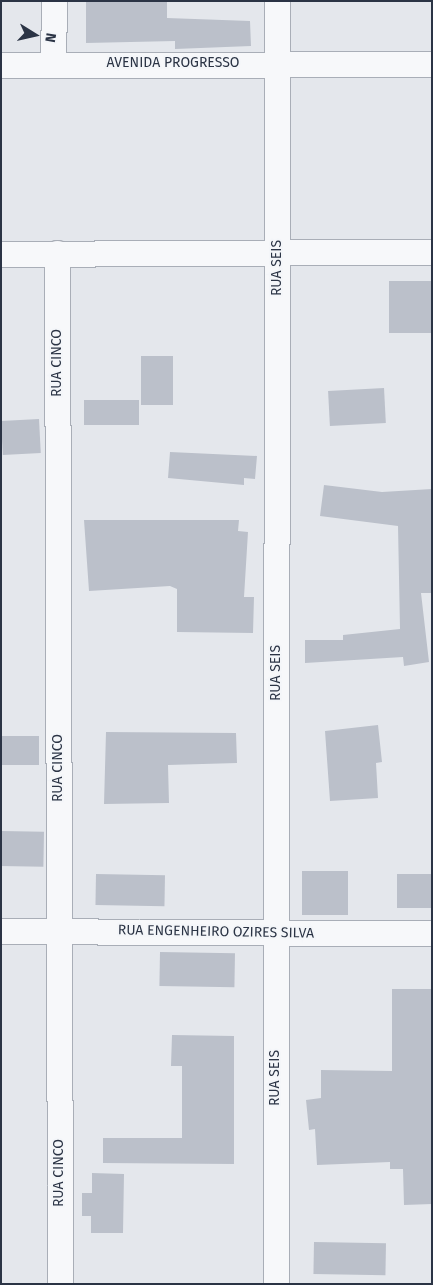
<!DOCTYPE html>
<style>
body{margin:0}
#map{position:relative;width:433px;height:1285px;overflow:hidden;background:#e4e7ec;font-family:"Fira Sans",sans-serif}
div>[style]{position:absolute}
.building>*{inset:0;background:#bbc0ca;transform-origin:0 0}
.roads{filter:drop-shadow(1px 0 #a9aeb7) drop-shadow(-1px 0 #a9aeb7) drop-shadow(0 1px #a9aeb7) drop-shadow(0 -1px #a9aeb7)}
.minor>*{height:25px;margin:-12.5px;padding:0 12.5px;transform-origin:12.5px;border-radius:12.5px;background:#f7f8fa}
span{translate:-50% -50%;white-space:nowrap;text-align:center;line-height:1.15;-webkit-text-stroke:4px #f4f6f9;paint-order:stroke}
.street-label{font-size:14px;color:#2b3445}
.frame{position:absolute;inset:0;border:2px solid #2b3445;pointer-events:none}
.north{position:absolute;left:10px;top:10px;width:50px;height:50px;-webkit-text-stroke:4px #f4f6f9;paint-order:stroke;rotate:100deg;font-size:14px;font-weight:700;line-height:20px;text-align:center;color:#2b3445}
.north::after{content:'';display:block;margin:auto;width:18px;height:22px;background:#2b3445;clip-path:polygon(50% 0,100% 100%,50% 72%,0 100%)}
</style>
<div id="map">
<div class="building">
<div style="clip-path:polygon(86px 1px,167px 1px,167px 18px,250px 21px,251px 46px,175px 49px,175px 41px,86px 43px)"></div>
<div style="left:432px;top:281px;width:52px;height:43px;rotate:90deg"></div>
<div style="left:141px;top:356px;width:32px;height:49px"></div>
<div style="left:384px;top:388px;width:35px;height:56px;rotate:87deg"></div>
<div style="left:84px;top:400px;width:55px;height:25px"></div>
<div style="left:39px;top:419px;width:34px;height:38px;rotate:87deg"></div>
<div style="clip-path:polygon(170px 452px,257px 456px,255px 479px,244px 478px,244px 485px,168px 478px)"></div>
<div style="clip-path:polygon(324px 485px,382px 492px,432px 489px,432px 593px,421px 593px,429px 662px,404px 666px,403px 657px,305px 663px,305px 640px,343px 640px,343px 635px,400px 629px,398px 526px,320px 516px)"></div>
<div style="clip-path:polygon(84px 520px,239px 520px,238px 531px,248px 532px,244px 597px,254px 597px,253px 633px,177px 632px,177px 589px,170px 586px,89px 591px)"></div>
<div style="clip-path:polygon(378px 725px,382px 762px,376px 763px,378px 798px,330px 801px,325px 731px)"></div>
<div style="clip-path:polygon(106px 732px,236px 733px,237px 763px,168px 765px,169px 803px,104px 804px)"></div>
<div style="left:1px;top:736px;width:38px;height:29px"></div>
<div style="left:1px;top:831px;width:43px;height:35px;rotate:1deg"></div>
<div style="left:302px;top:871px;width:46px;height:44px"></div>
<div style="left:96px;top:874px;width:69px;height:31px;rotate:1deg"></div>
<div style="left:432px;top:874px;width:34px;height:35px;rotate:90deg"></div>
<div style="left:160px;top:952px;width:75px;height:34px;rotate:1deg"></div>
<div style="clip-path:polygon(392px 989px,432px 989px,432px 1204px,404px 1205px,403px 1169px,390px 1169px,390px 1162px,317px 1165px,315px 1129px,309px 1130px,306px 1100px,321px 1098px,321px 1070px,392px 1071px)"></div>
<div style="clip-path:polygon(172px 1035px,234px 1036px,234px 1164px,103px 1163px,103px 1138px,182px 1138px,182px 1066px,171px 1066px)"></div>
<div style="clip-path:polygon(92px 1173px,124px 1174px,123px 1233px,91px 1233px,91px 1216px,82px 1216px,82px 1193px,92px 1193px)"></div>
<div style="left:314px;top:1242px;width:72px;height:32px;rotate:1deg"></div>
</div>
<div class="roads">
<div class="minor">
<div style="left:53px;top:64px;width:63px;rotate:-89.1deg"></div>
<div style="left:1px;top:65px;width:431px;rotate:-0.1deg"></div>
<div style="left:57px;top:253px;width:1031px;rotate:89.83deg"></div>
<div style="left:1px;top:254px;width:431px;rotate:-0.3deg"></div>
<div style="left:1px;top:931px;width:431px;rotate:0.3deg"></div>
<div style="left:276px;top:1284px;width:1283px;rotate:-89.96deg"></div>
</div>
</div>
<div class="street-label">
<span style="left:173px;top:63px">AVENIDA PROGRESSO</span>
<span style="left:277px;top:268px;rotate:-90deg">RUA SEIS</span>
<span style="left:57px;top:363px;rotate:-90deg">RUA CINCO</span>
<span style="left:276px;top:673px;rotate:-90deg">RUA SEIS</span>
<span style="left:58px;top:768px;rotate:-90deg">RUA CINCO</span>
<span style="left:216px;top:932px;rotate:1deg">RUA ENGENHEIRO OZIRES SILVA</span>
<span style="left:275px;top:1078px;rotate:-90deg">RUA SEIS</span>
<span style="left:59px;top:1173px;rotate:-90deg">RUA CINCO</span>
</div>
<div class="frame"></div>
<div class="north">N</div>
</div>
